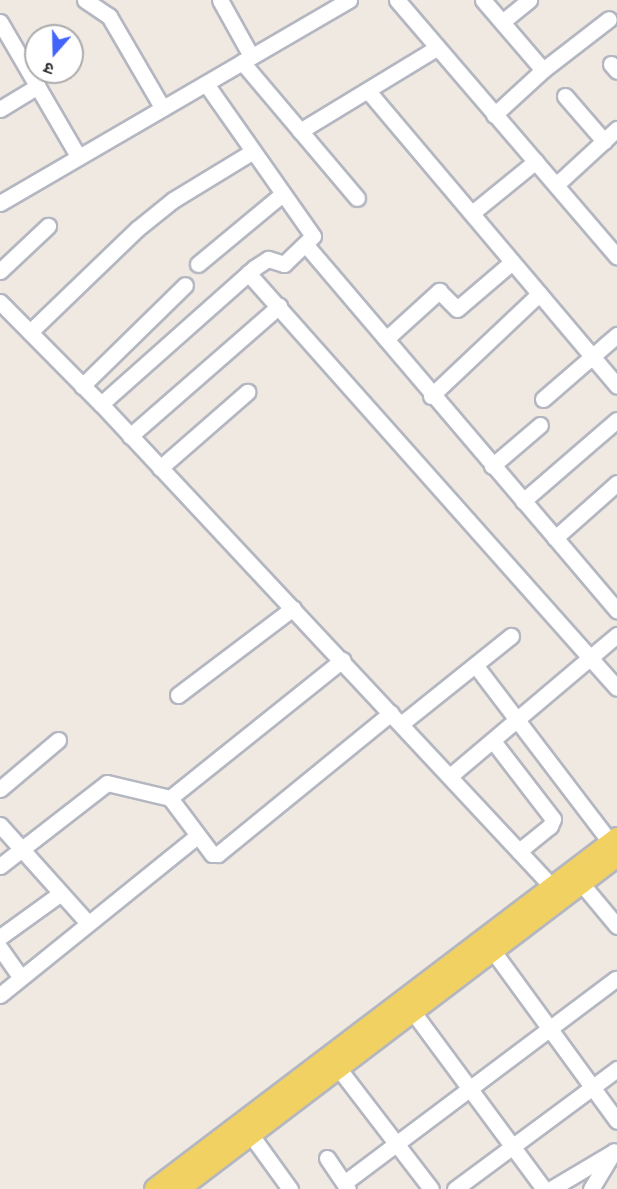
<!DOCTYPE html>
<meta charset="utf-8">
<style>
body{margin:0}
#map{position:relative;width:617px;height:1189px;overflow:hidden;background:#efe9e1;font-family:Manrope,"Noto Sans Devanagari",sans-serif}
div>[style]{position:absolute}
.roads{filter:drop-shadow(2px 0 #b4b7c1) drop-shadow(-2px 0 #b4b7c1) drop-shadow(0 2px #b4b7c1) drop-shadow(0 -2px #b4b7c1)}
.minor>*{height:15px;margin:-7.5px;padding:0 7.5px;transform-origin:7.5px;border-radius:7.5px;background:#fff}
.major>*{height:20px;margin:-10px;padding:0 10px;transform-origin:10px;border-radius:10px;background:#f2d163}
span{translate:-50% -50%;white-space:nowrap;text-align:center;line-height:1.15;-webkit-text-stroke:4.5px #fff;paint-order:stroke}
.north{position:absolute;left:24px;top:24px;width:60px;height:60px;box-sizing:border-box;background:#fff;border:2px solid #ababab;border-radius:50%;rotate:200deg;font-size:16px;font-weight:700;line-height:24px;text-align:center;color:#2e2e2e}
.north::after{content:'';display:block;margin:auto;width:21px;height:27px;background:#4264fb;clip-path:polygon(50% 0,100% 100%,50% 72%,0 100%)}
</style>
<div id="map">
<div class="roads">
<div class="minor">
<div style="left:85px;top:0;width:29px;rotate:34deg"></div>
<div style="left:109px;top:16px;width:105px;rotate:59.8deg"></div>
<div style="left:220px;top:0;width:64px;rotate:61deg"></div>
<div style="left:397px;top:0;width:338px;rotate:49.4deg"></div>
<div style="left:483px;top:0;width:92px;rotate:49.4deg"></div>
<div style="left:0;top:22px;width:155px;rotate:59.8deg"></div>
<div style="left:502px;top:22px;width:35px;rotate:-39deg"></div>
<div style="left:242px;top:62px;width:178px;rotate:49.8deg"></div>
<div style="left:611px;top:64px;width:9px;rotate:49deg"></div>
<div style="left:368px;top:91px;width:386px;rotate:49.8deg"></div>
<div style="left:565px;top:96px;width:60px;rotate:49.1deg"></div>
<div style="left:0;top:109px;width:44px;rotate:-31.2deg"></div>
<div style="left:494px;top:115px;width:67px;rotate:-42.6deg"></div>
<div style="left:543px;top:70px;width:83px;rotate:-37.7deg"></div>
<div style="left:300px;top:131px;width:158px;rotate:-31.3deg"></div>
<div style="left:556px;top:185px;width:83px;rotate:-42.6deg"></div>
<div style="left:0;top:203px;width:404px;rotate:-30.2deg"></div>
<div style="left:472px;top:213px;width:82px;rotate:-39.1deg"></div>
<div style="left:306px;top:245px;width:480px;rotate:49.6deg"></div>
<div style="left:198px;top:264px;width:108px;rotate:-39.7deg"></div>
<div style="left:0;top:271px;width:66px;rotate:-43.2deg"></div>
<div style="left:248px;top:273px;width:555px;rotate:48.36deg"></div>
<div style="left:0;top:302px;width:144px;rotate:45.3deg"></div>
<div style="left:101px;top:404px;width:669px;rotate:46.94deg"></div>
<div style="left:30px;top:332px;width:149px;rotate:-43.9deg"></div>
<div style="left:137px;top:229px;width:46px;rotate:-38.9deg"></div>
<div style="left:173px;top:200px;width:90px;rotate:-31.4deg"></div>
<div style="left:386px;top:339px;width:72px;rotate:-42.2deg"></div>
<div style="left:439px;top:291px;width:25px;rotate:45deg"></div>
<div style="left:457px;top:309px;width:72px;rotate:-40.5deg"></div>
<div style="left:82px;top:386px;width:144px;rotate:-44.4deg"></div>
<div style="left:431px;top:396px;width:149px;rotate:-43.4deg"></div>
<div style="left:543px;top:399px;width:98px;rotate:-40.9deg"></div>
<div style="left:101px;top:404px;width:205px;rotate:-41.6deg"></div>
<div style="left:254px;top:268px;width:17px;rotate:-33deg"></div>
<div style="left:268px;top:259px;width:17px;rotate:17deg"></div>
<div style="left:284px;top:264px;width:40px;rotate:-44deg"></div>
<div style="left:313px;top:236px;width:186px;rotate:-125.1deg"></div>
<div style="left:130px;top:436px;width:198px;rotate:-41.1deg"></div>
<div style="left:492px;top:466px;width:63px;rotate:-40.5deg"></div>
<div style="left:160px;top:468px;width:116px;rotate:-41.1deg"></div>
<div style="left:523px;top:501px;width:124px;rotate:-40.8deg"></div>
<div style="left:555px;top:538px;width:83px;rotate:-41.6deg"></div>
<div style="left:476px;top:666px;width:223px;rotate:52.7deg"></div>
<div style="left:178px;top:695px;width:144px;rotate:-37.1deg"></div>
<div style="left:401px;top:724px;width:141px;rotate:-38.7deg"></div>
<div style="left:493px;top:741px;width:98px;rotate:52.4deg"></div>
<div style="left:553px;top:819px;width:8px;rotate:113deg"></div>
<div style="left:550px;top:826px;width:40px;rotate:141deg"></div>
<div style="left:450px;top:776px;width:219px;rotate:-40.2deg"></div>
<div style="left:0;top:789px;width:76px;rotate:-40.2deg"></div>
<div style="left:170px;top:798px;width:221px;rotate:-38.7deg"></div>
<div style="left:0;top:825px;width:130px;rotate:48.1deg"></div>
<div style="left:0;top:866px;width:135px;rotate:-37.8deg"></div>
<div style="left:107px;top:783px;width:65px;rotate:13.4deg"></div>
<div style="left:170px;top:798px;width:70px;rotate:53.1deg"></div>
<div style="left:212px;top:854px;width:6px"></div>
<div style="left:218px;top:854px;width:223px;rotate:-39.2deg"></div>
<div style="left:581px;top:883px;width:56px;rotate:50.1deg"></div>
<div style="left:0;top:937px;width:75px;rotate:-35.8deg"></div>
<div style="left:0;top:948px;width:35px;rotate:55deg"></div>
<div style="left:493px;top:951px;width:210px;rotate:53.9deg"></div>
<div style="left:0;top:995px;width:253px;rotate:-38.9deg"></div>
<div style="left:413px;top:1012px;width:220px;rotate:53.5deg"></div>
<div style="left:339px;top:1069px;width:151px;rotate:52.5deg"></div>
<div style="left:251px;top:1135px;width:67px;rotate:54.2deg"></div>
<div style="left:327px;top:1158px;width:37px;rotate:56deg"></div>
<div style="left:344px;top:1183px;width:340px;rotate:-36.9deg"></div>
<div style="left:455px;top:1189px;width:202px;rotate:-36.5deg"></div>
<div style="left:551px;top:1189px;width:72px;rotate:-30.8deg"></div>
<div style="left:591px;top:1189px;width:44px;rotate:-58.8deg"></div>
</div>
<div class="major">
<div style="left:155px;top:1189px;width:580px;rotate:-37.23deg"></div>
<div style="left:179px;top:1189px;width:550px;rotate:-37.24deg"></div>
</div>
</div>
<div class="north">उ</div>
</div>
